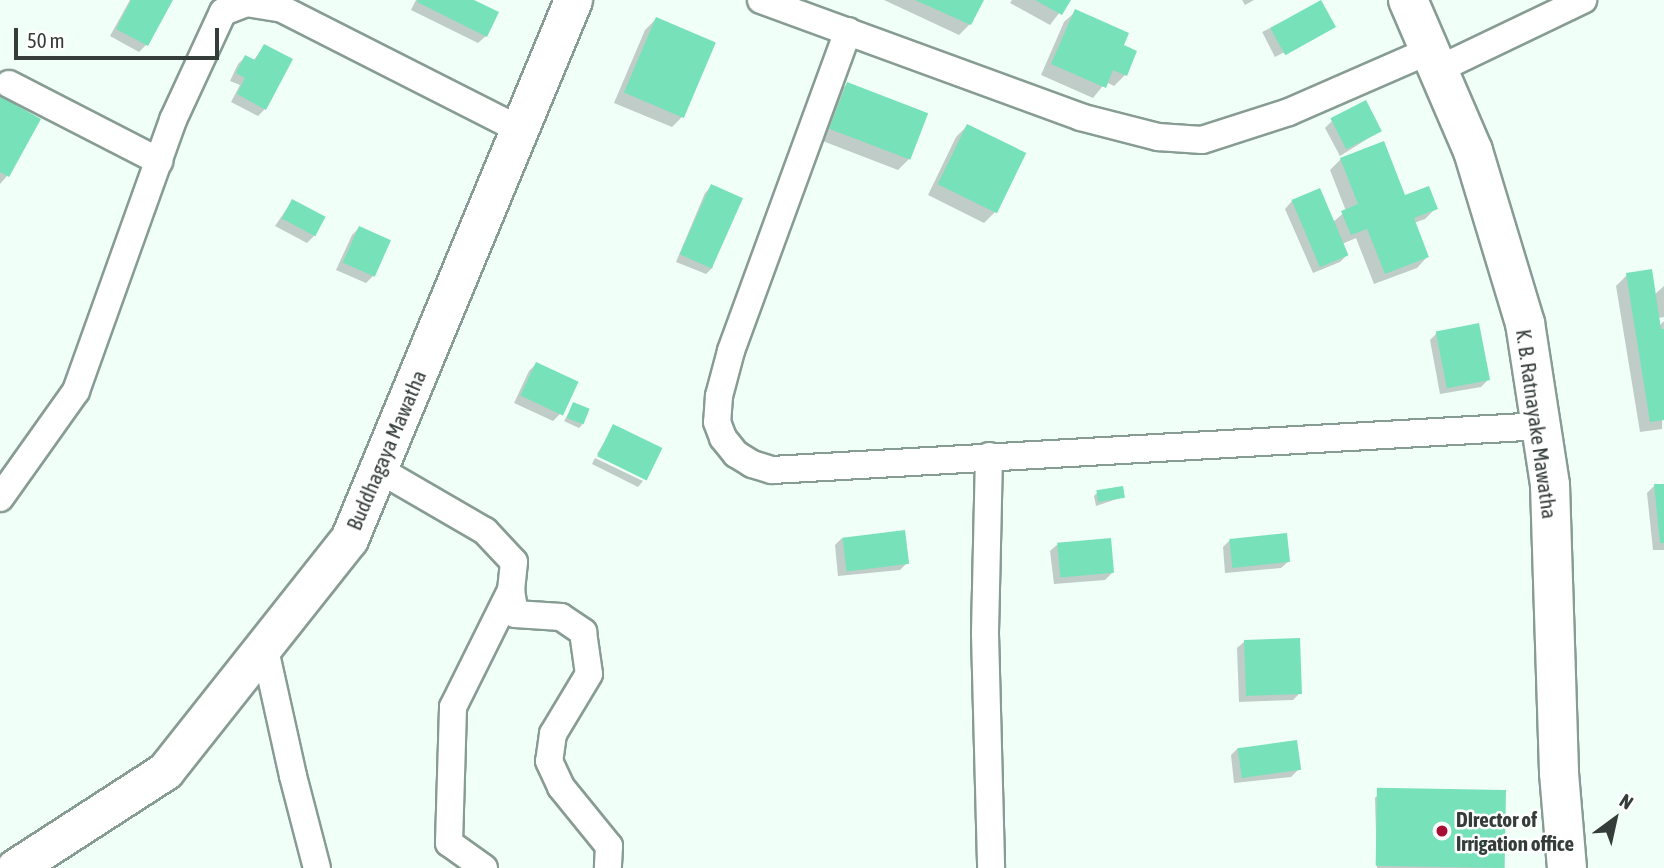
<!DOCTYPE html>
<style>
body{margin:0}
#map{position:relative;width:1664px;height:868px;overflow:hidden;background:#f1fff9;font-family:"Asap Condensed",sans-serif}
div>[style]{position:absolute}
.shadow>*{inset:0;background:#0003;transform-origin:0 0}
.building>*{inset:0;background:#77e2ba;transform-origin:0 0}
.roads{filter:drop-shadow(2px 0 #879c93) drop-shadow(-2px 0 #879c93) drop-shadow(0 2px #879c93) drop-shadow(0 -2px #879c93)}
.minor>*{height:26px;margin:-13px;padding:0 13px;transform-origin:13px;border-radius:13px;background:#fff}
.secondary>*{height:37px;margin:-18.5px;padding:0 18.5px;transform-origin:18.5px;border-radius:18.5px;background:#fff}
.trunk>*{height:38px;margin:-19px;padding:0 19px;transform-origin:19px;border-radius:19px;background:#fff}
.dots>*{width:19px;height:19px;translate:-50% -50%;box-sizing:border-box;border:4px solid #fff;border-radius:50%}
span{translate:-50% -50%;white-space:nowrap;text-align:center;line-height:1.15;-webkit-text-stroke:5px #fff;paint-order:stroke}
.street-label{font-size:21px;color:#343d39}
.poi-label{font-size:21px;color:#343d39;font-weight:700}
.left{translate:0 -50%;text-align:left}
.north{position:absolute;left:1580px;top:784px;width:70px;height:70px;-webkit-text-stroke:5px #fff;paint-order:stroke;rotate:33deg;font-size:19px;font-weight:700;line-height:28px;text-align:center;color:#343d39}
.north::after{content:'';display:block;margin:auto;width:24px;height:32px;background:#343d39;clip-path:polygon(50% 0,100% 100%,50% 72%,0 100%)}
.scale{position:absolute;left:14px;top:28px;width:205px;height:32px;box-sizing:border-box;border:4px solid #343d39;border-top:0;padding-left:9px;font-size:21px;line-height:24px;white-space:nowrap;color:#343d39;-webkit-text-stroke:5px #fff;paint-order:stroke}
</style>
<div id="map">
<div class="shadow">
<div style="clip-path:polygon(130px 0,169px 0,146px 45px,139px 52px,110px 36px)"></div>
<div style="clip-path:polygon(416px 0,470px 0,486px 36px,478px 43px,411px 10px)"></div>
<div style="clip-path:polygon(884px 0,981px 0,970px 24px,959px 35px)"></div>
<div style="clip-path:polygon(1012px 0,1069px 0,1050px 25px,1010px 3px)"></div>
<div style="clip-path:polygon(1242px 0,1254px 0,1245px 5px)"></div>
<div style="left:1321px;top:2px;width:28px;height:66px;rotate:63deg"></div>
<div style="clip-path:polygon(1075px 12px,1122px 46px,1135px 52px,1125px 75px,1114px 86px,1106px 82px,1093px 98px,1041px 75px,1064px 22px)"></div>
<div style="clip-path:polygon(656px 19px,714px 44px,683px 116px,672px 127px,614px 103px,645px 30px)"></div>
<div style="clip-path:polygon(264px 46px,265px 109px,258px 116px,231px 102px,240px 85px,230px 81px,238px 64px,245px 57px,253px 61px)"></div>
<div style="clip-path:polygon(847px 84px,909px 159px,898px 170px,820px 140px,836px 95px)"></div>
<div style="clip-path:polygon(0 98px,39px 120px,7px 176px,0 184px)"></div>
<div style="clip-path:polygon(1332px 121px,1380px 131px,1340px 156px,1325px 128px)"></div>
<div style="clip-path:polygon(967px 126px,995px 212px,984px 223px,928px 195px,956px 137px)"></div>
<div style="clip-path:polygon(1341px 159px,1404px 197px,1436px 208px,1425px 219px,1414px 223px,1427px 257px,1417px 268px,1374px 284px,1356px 238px,1342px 244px,1347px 255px,1340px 262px,1313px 273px,1285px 209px,1292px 201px,1333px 222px,1346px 211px,1330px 170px)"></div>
<div style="clip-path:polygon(712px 186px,713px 267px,706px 274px,676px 262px,705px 193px)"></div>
<div style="clip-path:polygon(292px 201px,314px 236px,307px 243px,275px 226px)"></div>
<div style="clip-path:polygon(359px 228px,373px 276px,366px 283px,336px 270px,352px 235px)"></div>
<div style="clip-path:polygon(1627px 275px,1654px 295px,1664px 286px,1664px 317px,1658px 318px,1659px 326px,1664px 321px,1662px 429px,1640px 432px,1616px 286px)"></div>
<div style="clip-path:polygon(1437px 333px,1488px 380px,1481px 387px,1440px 394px,1430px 340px)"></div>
<div style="clip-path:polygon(536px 364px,560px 414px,553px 421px,514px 403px,529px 371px)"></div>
<div style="clip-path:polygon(574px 404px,582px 425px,579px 428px,564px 421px)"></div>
<div style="clip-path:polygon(614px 427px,645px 478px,597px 454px)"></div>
<div style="clip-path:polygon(595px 458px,643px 481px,638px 487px,592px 464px)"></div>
<div style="clip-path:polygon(1654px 486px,1664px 486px,1664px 550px,1653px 550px,1647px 493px)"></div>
<div style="clip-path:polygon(1097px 493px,1123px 497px,1096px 506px,1094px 496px)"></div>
<div style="clip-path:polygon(842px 538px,907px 563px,900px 570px,838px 576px,835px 545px)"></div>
<div style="clip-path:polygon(1230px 540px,1289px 561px,1281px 568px,1225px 573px,1223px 547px)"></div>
<div style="clip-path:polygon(1058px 544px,1112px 573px,1105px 580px,1054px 584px,1050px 551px)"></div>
<div style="clip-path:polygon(1245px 641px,1300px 693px,1293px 700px,1239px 702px,1237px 648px)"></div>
<div style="clip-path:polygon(1238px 748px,1299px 769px,1291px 777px,1234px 783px,1231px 755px)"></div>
<div style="clip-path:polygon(1378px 795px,1503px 868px,1377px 868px,1375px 798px)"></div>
</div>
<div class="building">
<div style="clip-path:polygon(131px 0,173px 0,148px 46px,116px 29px)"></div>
<div style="clip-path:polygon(418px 0,474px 0,499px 12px,487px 37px,417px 2px)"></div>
<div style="clip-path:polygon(915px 0,984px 0,971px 25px)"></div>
<div style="clip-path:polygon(1035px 0,1071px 0,1062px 15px)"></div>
<div style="left:1321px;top:0;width:31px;height:58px;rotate:61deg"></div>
<div style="clip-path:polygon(1075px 9px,1129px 33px,1124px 45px,1137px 51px,1127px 76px,1113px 70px,1106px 88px,1051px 64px)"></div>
<div style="left:656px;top:17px;width:65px;height:82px;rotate:23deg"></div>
<div style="clip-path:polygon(264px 44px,293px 59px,266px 110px,237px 94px,245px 78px,236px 73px,245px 55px,255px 60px)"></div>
<div style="left:847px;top:82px;width:87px;height:50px;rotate:21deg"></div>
<div style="clip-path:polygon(0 96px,41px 119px,9px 177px,0 172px)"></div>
<div style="left:1366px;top:100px;width:35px;height:40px;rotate:63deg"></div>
<div style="left:967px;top:124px;width:66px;height:67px;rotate:26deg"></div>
<div style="clip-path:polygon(1384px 141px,1405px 195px,1429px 186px,1438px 209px,1414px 218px,1429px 257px,1385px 274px,1367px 229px,1351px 235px,1341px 211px,1358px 204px,1340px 158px)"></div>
<div style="left:711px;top:184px;width:35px;height:77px;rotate:24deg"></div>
<div style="left:1320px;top:188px;width:73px;height:31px;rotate:67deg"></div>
<div style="left:292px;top:199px;width:38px;height:22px;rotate:28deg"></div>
<div style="left:359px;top:226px;width:35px;height:40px;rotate:24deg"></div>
<div style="clip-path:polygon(1652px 269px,1661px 329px,1664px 329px,1664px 420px,1650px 422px,1626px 273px)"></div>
<div style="left:1479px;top:323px;width:58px;height:44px;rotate:79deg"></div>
<div style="left:536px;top:362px;width:47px;height:37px;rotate:25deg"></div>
<div style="left:573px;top:402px;width:18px;height:17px;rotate:22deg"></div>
<div style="left:613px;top:424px;width:55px;height:36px;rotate:26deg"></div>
<div style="clip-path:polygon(1654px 484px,1664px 484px,1664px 543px,1660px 543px)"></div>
<div style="left:1123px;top:486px;width:12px;height:27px;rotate:81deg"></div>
<div style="left:905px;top:530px;width:34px;height:63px;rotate:83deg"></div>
<div style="left:1287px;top:533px;width:29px;height:58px;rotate:84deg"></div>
<div style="left:1111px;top:538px;width:35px;height:54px;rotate:85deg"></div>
<div style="left:1300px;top:638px;width:56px;height:56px;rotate:88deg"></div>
<div style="left:1297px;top:740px;width:30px;height:60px;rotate:82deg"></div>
<div style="left:1506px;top:790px;width:78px;height:129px;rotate:91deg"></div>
</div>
<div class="roads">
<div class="minor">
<div style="left:761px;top:0;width:340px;rotate:20.1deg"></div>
<div style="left:1080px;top:117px;width:81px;rotate:14.4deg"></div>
<div style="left:1158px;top:137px;width:44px;rotate:3.9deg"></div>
<div style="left:1202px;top:140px;width:91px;rotate:-17.8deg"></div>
<div style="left:1289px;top:112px;width:155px;rotate:-23.6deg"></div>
<div style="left:848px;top:31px;width:341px;rotate:110.1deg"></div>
<div style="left:731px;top:351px;width:47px;rotate:104.9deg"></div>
<div style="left:719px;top:396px;width:26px;rotate:94deg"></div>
<div style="left:717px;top:422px;width:17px;rotate:69deg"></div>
<div style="left:723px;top:438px;width:21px;rotate:51deg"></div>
<div style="left:736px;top:454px;width:19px;rotate:32deg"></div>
<div style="left:752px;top:464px;width:21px;rotate:17deg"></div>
<div style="left:772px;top:470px;width:771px;rotate:-3.27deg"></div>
<div style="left:1439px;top:69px;width:160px;rotate:-25.6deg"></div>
<div style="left:9px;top:84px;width:169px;rotate:27.2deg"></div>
<div style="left:989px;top:456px;width:178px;rotate:91.3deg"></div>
<div style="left:985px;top:634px;width:234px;rotate:88.5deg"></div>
<div style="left:378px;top:469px;width:124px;rotate:30.1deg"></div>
<div style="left:485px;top:531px;width:42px;rotate:46.9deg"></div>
<div style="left:514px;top:562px;width:28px;rotate:96deg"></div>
<div style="left:511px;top:590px;width:24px;rotate:81deg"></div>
<div style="left:515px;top:614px;width:46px;rotate:3.7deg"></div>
<div style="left:561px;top:617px;width:27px;rotate:34deg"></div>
<div style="left:583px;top:632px;width:42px;rotate:81.9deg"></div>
<div style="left:589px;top:674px;width:70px;rotate:121deg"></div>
<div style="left:553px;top:734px;width:27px;rotate:98deg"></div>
<div style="left:549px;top:761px;width:29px;rotate:65deg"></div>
<div style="left:561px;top:787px;width:76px;rotate:50.9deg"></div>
<div style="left:609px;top:846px;width:22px;rotate:93deg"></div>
<div style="left:0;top:498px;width:131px;rotate:-54.6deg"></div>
<div style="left:76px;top:391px;width:288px;rotate:-70.3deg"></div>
<div style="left:173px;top:120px;width:119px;rotate:-65.2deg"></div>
<div style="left:223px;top:12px;width:25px;rotate:-21deg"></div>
<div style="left:246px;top:3px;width:36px;rotate:9deg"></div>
<div style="left:282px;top:9px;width:266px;rotate:26.9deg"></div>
<div style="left:264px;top:645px;width:134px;rotate:77.5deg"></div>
<div style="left:293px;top:776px;width:95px;rotate:75.4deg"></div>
<div style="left:484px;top:868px;width:43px;rotate:-144.5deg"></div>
<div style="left:449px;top:843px;width:136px;rotate:-88.3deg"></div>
<div style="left:453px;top:707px;width:131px;rotate:-63.6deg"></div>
</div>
<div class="secondary">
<div style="left:15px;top:868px;width:179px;rotate:-32.9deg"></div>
<div style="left:165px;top:771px;width:296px;rotate:-51.6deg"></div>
<div style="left:349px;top:539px;width:584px;rotate:-67.43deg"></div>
</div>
<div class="trunk">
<div style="left:1408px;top:0;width:164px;rotate:66.7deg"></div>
<div style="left:1473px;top:151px;width:180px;rotate:73.2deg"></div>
<div style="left:1525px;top:323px;width:164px;rotate:81.2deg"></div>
<div style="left:1550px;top:485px;width:288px;rotate:88.2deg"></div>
<div style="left:1559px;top:773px;width:95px;rotate:85.2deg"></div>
</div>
</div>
<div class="dots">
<div style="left:1442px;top:831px;background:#a70e33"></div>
</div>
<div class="street-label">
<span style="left:1537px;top:424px;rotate:82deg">K. B. Ratnayake Mawatha</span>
<span style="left:386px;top:450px;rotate:-67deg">Buddhagaya Mawatha</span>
</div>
<div class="poi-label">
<span class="left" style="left:1456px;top:831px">DIrector of<br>Irrigation office</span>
</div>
<div class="north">N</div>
<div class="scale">50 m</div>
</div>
